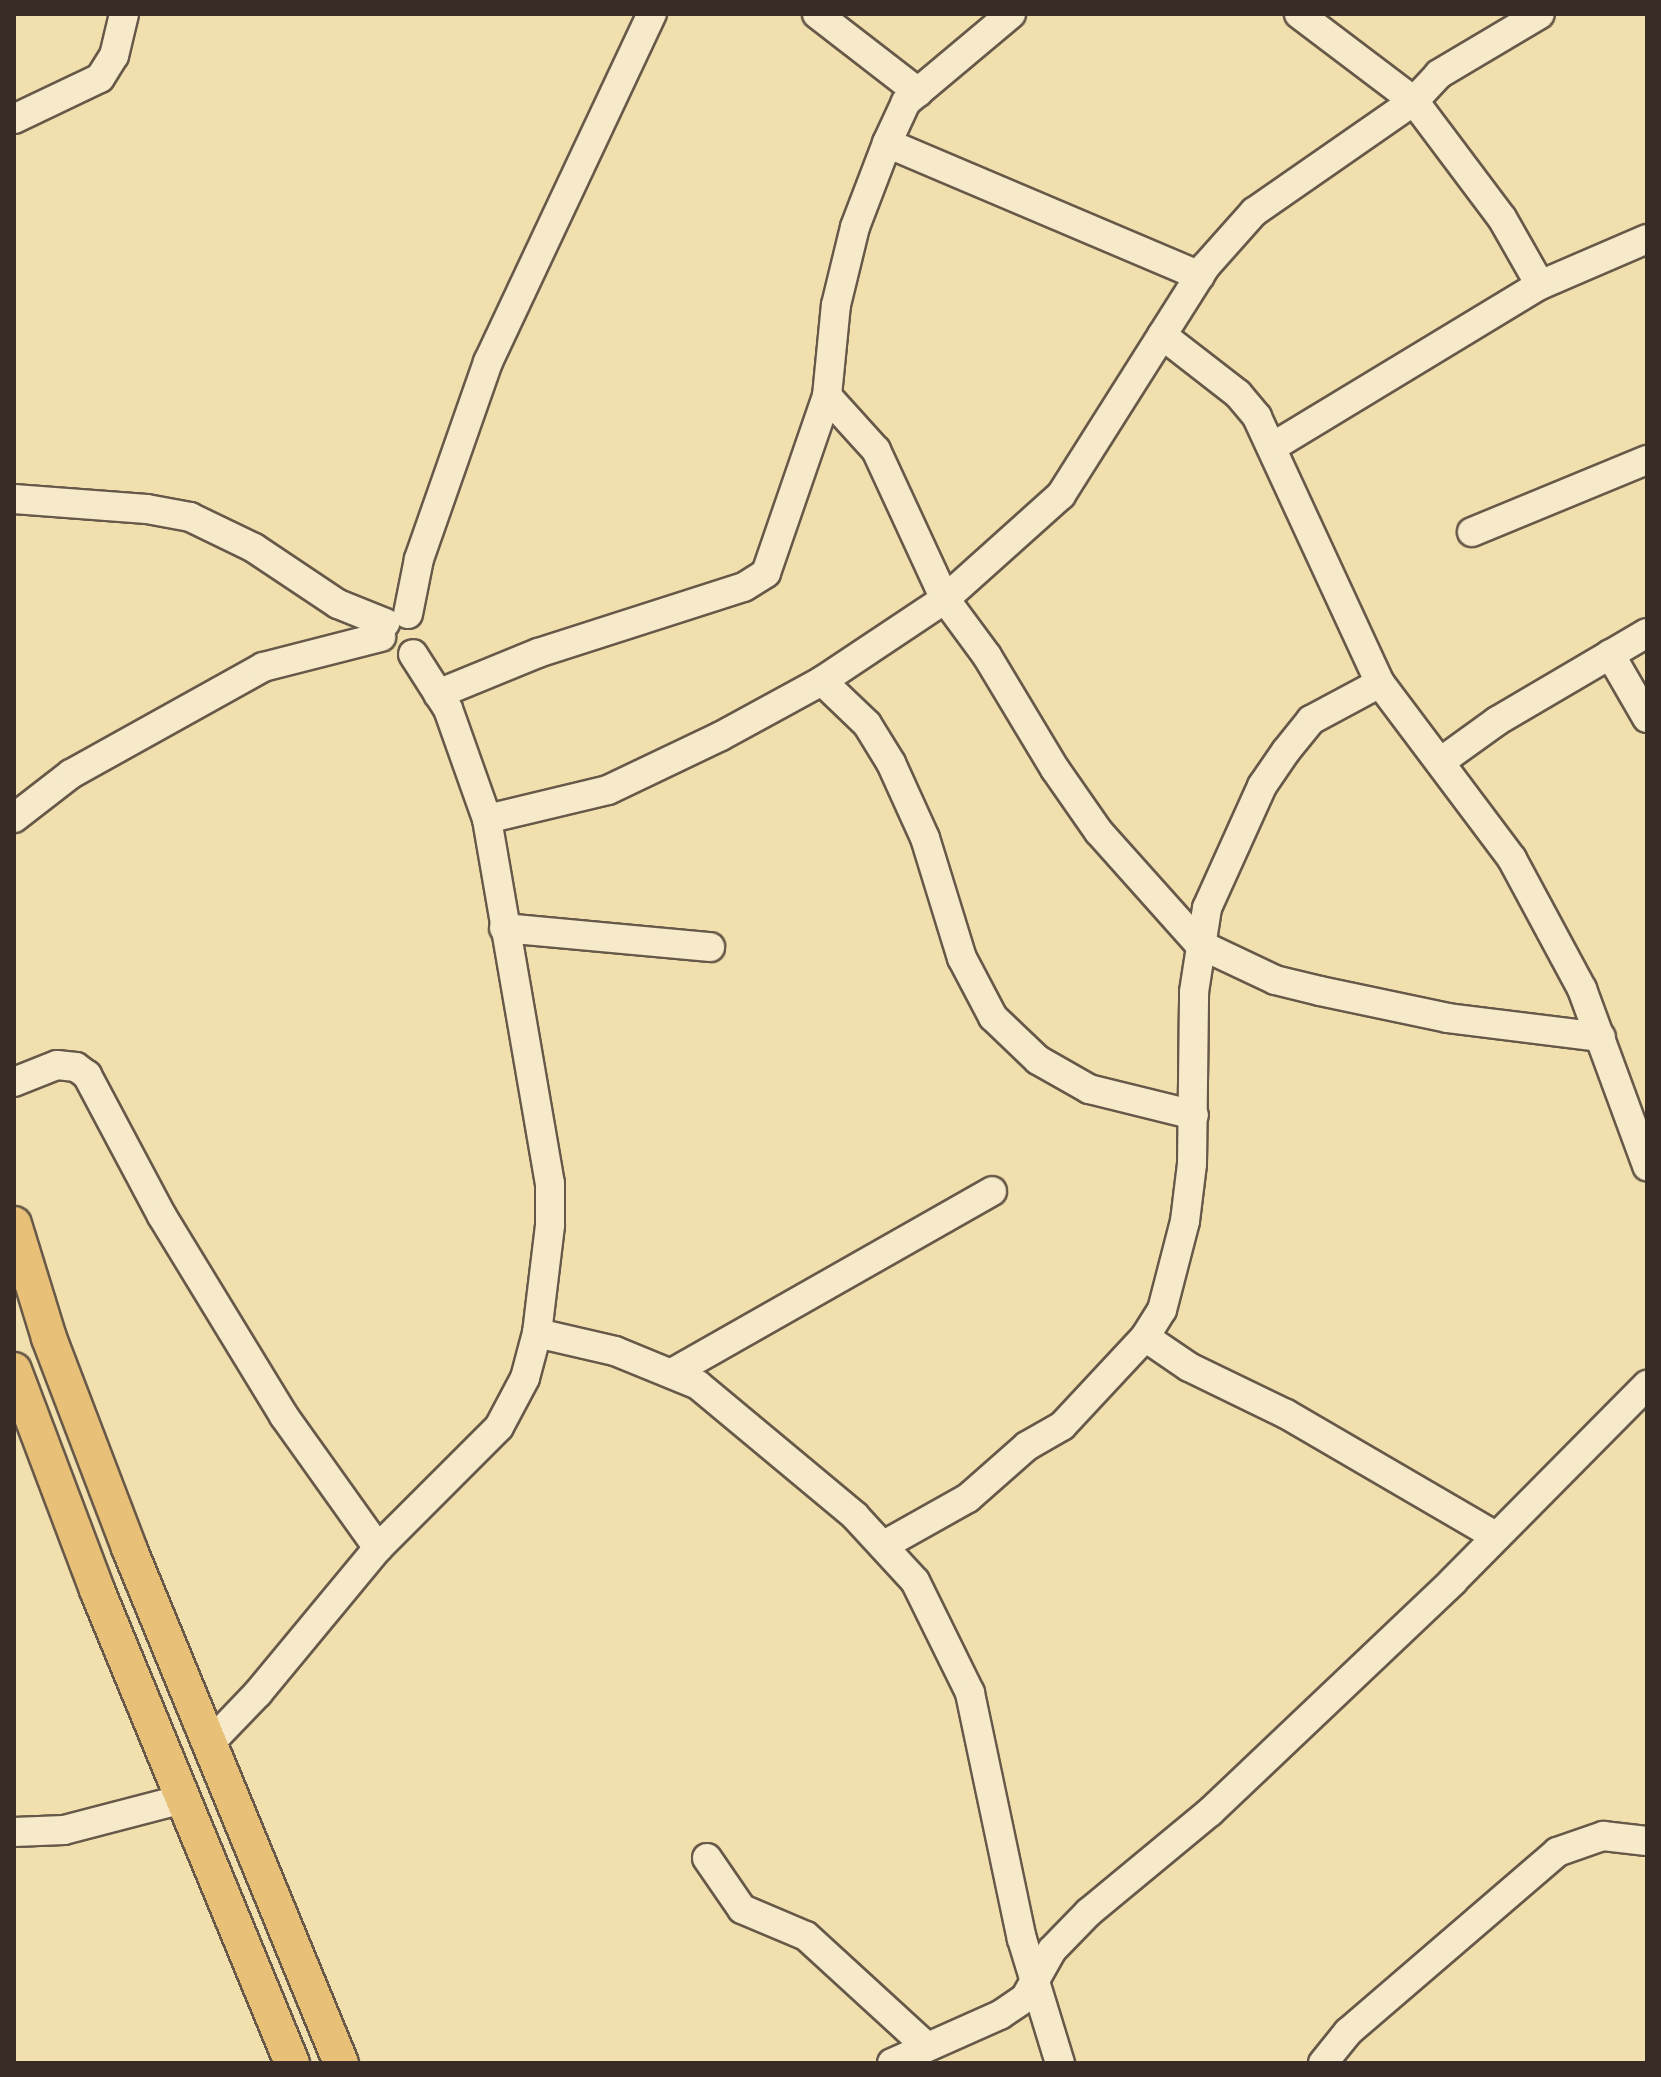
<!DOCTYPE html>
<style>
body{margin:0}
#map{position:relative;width:1661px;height:2077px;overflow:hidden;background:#f1dfae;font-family:"Sorts Mill Goudy",serif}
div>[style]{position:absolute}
.roads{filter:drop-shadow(2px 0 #675949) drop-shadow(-2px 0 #675949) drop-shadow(0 2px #675949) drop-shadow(0 -2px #675949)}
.minor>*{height:28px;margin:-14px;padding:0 14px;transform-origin:14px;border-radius:14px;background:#f6eaca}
.major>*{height:34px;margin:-17px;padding:0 17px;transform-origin:17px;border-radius:17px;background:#e8c077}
span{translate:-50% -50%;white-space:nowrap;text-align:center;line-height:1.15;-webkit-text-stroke:6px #f6eaca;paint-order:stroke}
.frame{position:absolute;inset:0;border:16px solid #392c27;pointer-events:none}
</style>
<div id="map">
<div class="roads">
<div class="minor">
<div style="left:817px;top:14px;width:128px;rotate:37.7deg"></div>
<div style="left:1299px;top:14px;width:144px;rotate:37.1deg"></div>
<div style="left:1414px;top:101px;width:146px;rotate:53.1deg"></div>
<div style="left:1502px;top:218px;width:77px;rotate:60.4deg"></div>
<div style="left:1540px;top:285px;width:116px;rotate:-23.3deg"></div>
<div style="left:14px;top:119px;width:95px;rotate:-25.5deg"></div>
<div style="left:100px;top:78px;width:26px;rotate:-58deg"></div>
<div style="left:114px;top:56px;width:43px;rotate:-76.6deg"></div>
<div style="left:887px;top:143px;width:340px;rotate:23deg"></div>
<div style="left:1162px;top:335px;width:96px;rotate:37.8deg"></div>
<div style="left:1238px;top:394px;width:30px;rotate:50deg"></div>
<div style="left:1257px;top:417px;width:293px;rotate:65.2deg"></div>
<div style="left:1380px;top:683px;width:220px;rotate:53.1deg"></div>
<div style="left:1512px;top:859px;width:148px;rotate:61.7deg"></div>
<div style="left:1582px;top:989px;width:189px;rotate:69.8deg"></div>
<div style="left:827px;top:396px;width:73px;rotate:47.8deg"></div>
<div style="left:876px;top:450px;width:164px;rotate:65.2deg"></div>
<div style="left:945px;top:599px;width:71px;rotate:53.6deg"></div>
<div style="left:987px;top:656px;width:132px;rotate:59deg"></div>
<div style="left:1055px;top:769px;width:77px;rotate:55.1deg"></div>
<div style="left:1099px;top:832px;width:150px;rotate:48.2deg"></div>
<div style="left:1199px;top:944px;width:84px;rotate:25.3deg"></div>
<div style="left:1275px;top:980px;width:46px;rotate:13.7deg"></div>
<div style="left:1320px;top:991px;width:131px;rotate:11.9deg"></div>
<div style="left:1448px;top:1018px;width:154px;rotate:7.1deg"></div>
<div style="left:1274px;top:446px;width:311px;rotate:-31.2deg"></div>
<div style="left:14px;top:499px;width:133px;rotate:4.3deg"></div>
<div style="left:147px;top:509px;width:44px;rotate:10.5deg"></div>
<div style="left:190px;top:517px;width:71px;rotate:25.8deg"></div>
<div style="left:254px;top:548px;width:101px;rotate:33.7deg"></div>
<div style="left:338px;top:604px;width:51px;rotate:22deg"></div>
<div style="left:1472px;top:532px;width:189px;rotate:-22.4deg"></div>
<div style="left:408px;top:614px;width:56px;rotate:-78.7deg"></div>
<div style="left:419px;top:559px;width:209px;rotate:-70.7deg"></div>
<div style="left:488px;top:362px;width:385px;rotate:-64.8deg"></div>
<div style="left:1610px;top:654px;width:74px;rotate:60deg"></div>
<div style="left:822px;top:681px;width:62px;rotate:43.7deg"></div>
<div style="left:867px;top:724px;width:46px;rotate:58.4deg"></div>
<div style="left:891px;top:763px;width:82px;rotate:65.6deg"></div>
<div style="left:925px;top:838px;width:126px;rotate:72.9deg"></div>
<div style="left:962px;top:958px;width:67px;rotate:62.3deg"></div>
<div style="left:993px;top:1017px;width:62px;rotate:43.7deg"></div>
<div style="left:1038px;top:1060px;width:59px;rotate:29.6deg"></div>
<div style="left:1089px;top:1089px;width:108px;rotate:13.9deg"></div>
<div style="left:438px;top:694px;width:108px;rotate:-22.3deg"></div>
<div style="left:538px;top:653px;width:216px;rotate:-17.8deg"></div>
<div style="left:744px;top:587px;width:26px;rotate:-32deg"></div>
<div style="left:766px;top:573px;width:187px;rotate:-71deg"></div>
<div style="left:827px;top:396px;width:91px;rotate:-84.4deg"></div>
<div style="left:836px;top:305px;width:80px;rotate:-76.3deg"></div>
<div style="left:855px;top:227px;width:90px;rotate:-69.1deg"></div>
<div style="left:887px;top:143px;width:45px;rotate:-65.1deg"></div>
<div style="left:906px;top:102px;width:137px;rotate:-40deg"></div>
<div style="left:1443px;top:760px;width:67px;rotate:-35.8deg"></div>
<div style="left:1497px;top:721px;width:174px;rotate:-30.4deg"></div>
<div style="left:14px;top:818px;width:72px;rotate:-37.7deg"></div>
<div style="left:71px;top:774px;width:220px;rotate:-29.1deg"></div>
<div style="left:263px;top:667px;width:122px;rotate:-14.3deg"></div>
<div style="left:487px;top:819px;width:124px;rotate:-13.5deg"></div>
<div style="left:608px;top:790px;width:125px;rotate:-25.5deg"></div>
<div style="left:721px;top:736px;width:115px;rotate:-28.6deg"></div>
<div style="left:822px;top:681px;width:148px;rotate:-33.7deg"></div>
<div style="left:945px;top:599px;width:156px;rotate:-41.9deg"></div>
<div style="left:1061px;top:495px;width:270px;rotate:-57.7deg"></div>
<div style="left:1205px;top:267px;width:74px;rotate:-48.3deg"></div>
<div style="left:1254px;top:212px;width:195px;rotate:-34.8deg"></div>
<div style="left:1414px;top:101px;width:37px;rotate:-47deg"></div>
<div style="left:1439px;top:74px;width:117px;rotate:-30.7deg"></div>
<div style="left:504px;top:928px;width:207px;rotate:5.3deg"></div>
<div style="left:14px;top:1082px;width:46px;rotate:-21.6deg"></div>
<div style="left:57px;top:1065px;width:19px;rotate:6deg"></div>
<div style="left:76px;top:1067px;width:14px;rotate:36deg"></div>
<div style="left:87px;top:1075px;width:160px;rotate:62deg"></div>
<div style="left:162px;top:1216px;width:234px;rotate:58.6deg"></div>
<div style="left:284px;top:1416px;width:162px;rotate:54.5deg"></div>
<div style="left:537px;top:1333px;width:80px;rotate:13deg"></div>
<div style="left:615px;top:1351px;width:90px;rotate:22.3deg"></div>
<div style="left:698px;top:1385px;width:204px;rotate:39.8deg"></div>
<div style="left:855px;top:1516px;width:88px;rotate:47.3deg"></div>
<div style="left:915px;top:1581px;width:125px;rotate:63.8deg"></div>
<div style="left:970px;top:1693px;width:251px;rotate:78.1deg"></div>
<div style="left:1022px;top:1939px;width:130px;rotate:73deg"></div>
<div style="left:1145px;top:1337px;width:53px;rotate:34.3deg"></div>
<div style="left:1189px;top:1367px;width:108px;rotate:25.9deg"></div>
<div style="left:1286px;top:1414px;width:243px;rotate:30.2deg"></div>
<div style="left:672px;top:1373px;width:368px;rotate:-29.6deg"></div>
<div style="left:886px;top:1544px;width:94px;rotate:-29.3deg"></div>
<div style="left:968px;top:1498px;width:79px;rotate:-41.4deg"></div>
<div style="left:1027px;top:1446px;width:40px;rotate:-29.7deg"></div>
<div style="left:1062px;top:1426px;width:122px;rotate:-47deg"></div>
<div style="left:1145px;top:1337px;width:32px;rotate:-58deg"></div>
<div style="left:1162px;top:1310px;width:92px;rotate:-75.5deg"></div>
<div style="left:1185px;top:1221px;width:57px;rotate:-83deg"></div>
<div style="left:1192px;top:1164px;width:172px;rotate:-89.3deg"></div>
<div style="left:1194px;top:992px;width:85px;rotate:-81.2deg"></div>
<div style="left:1207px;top:908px;width:134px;rotate:-65.7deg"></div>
<div style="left:1262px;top:786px;width:42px;rotate:-55.6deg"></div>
<div style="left:1286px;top:751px;width:40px;rotate:-51deg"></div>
<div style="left:1311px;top:720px;width:78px;rotate:-28.2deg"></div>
<div style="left:208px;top:1745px;width:72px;rotate:-46.1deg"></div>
<div style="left:258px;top:1693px;width:188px;rotate:-50.4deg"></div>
<div style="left:378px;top:1548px;width:171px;rotate:-45deg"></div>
<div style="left:499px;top:1427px;width:55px;rotate:-62deg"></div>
<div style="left:525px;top:1378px;width:47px;rotate:-75.1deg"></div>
<div style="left:537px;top:1333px;width:109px;rotate:-83.1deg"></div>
<div style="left:550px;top:1225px;width:41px;rotate:-90deg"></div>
<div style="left:550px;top:1184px;width:370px;rotate:-99.8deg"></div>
<div style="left:487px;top:819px;width:117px;rotate:-109.5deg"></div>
<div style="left:448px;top:709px;width:65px;rotate:-122.5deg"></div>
<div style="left:14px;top:1832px;width:50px;rotate:-2.3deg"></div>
<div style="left:64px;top:1830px;width:123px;rotate:-14.6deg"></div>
<div style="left:707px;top:1858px;width:62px;rotate:55.5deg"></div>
<div style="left:742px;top:1909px;width:69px;rotate:22.9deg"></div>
<div style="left:806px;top:1936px;width:161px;rotate:42.5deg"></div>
<div style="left:892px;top:2063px;width:118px;rotate:-24deg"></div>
<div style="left:1000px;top:2015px;width:30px;rotate:-34deg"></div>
<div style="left:1025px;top:1998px;width:55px;rotate:-60.6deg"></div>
<div style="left:1052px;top:1950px;width:53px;rotate:-45.8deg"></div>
<div style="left:1089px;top:1912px;width:157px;rotate:-39.6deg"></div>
<div style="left:1210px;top:1812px;width:335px;rotate:-43.5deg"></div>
<div style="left:1453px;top:1581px;width:276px;rotate:-45.3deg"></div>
<div style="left:1323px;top:2063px;width:40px;rotate:-51deg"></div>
<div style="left:1348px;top:2032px;width:276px;rotate:-40.7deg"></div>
<div style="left:1557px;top:1852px;width:49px;rotate:-19.2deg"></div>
<div style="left:1603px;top:1836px;width:44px;rotate:6.5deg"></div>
</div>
<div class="major">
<div style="left:14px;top:1224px;width:119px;rotate:72.9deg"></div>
<div style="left:49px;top:1338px;width:225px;rotate:69.1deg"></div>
<div style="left:129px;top:1548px;width:557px;rotate:67.63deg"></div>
<div style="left:14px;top:1370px;width:235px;rotate:69.3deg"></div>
<div style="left:97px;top:1590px;width:512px;rotate:67.6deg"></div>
</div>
</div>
<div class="frame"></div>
</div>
